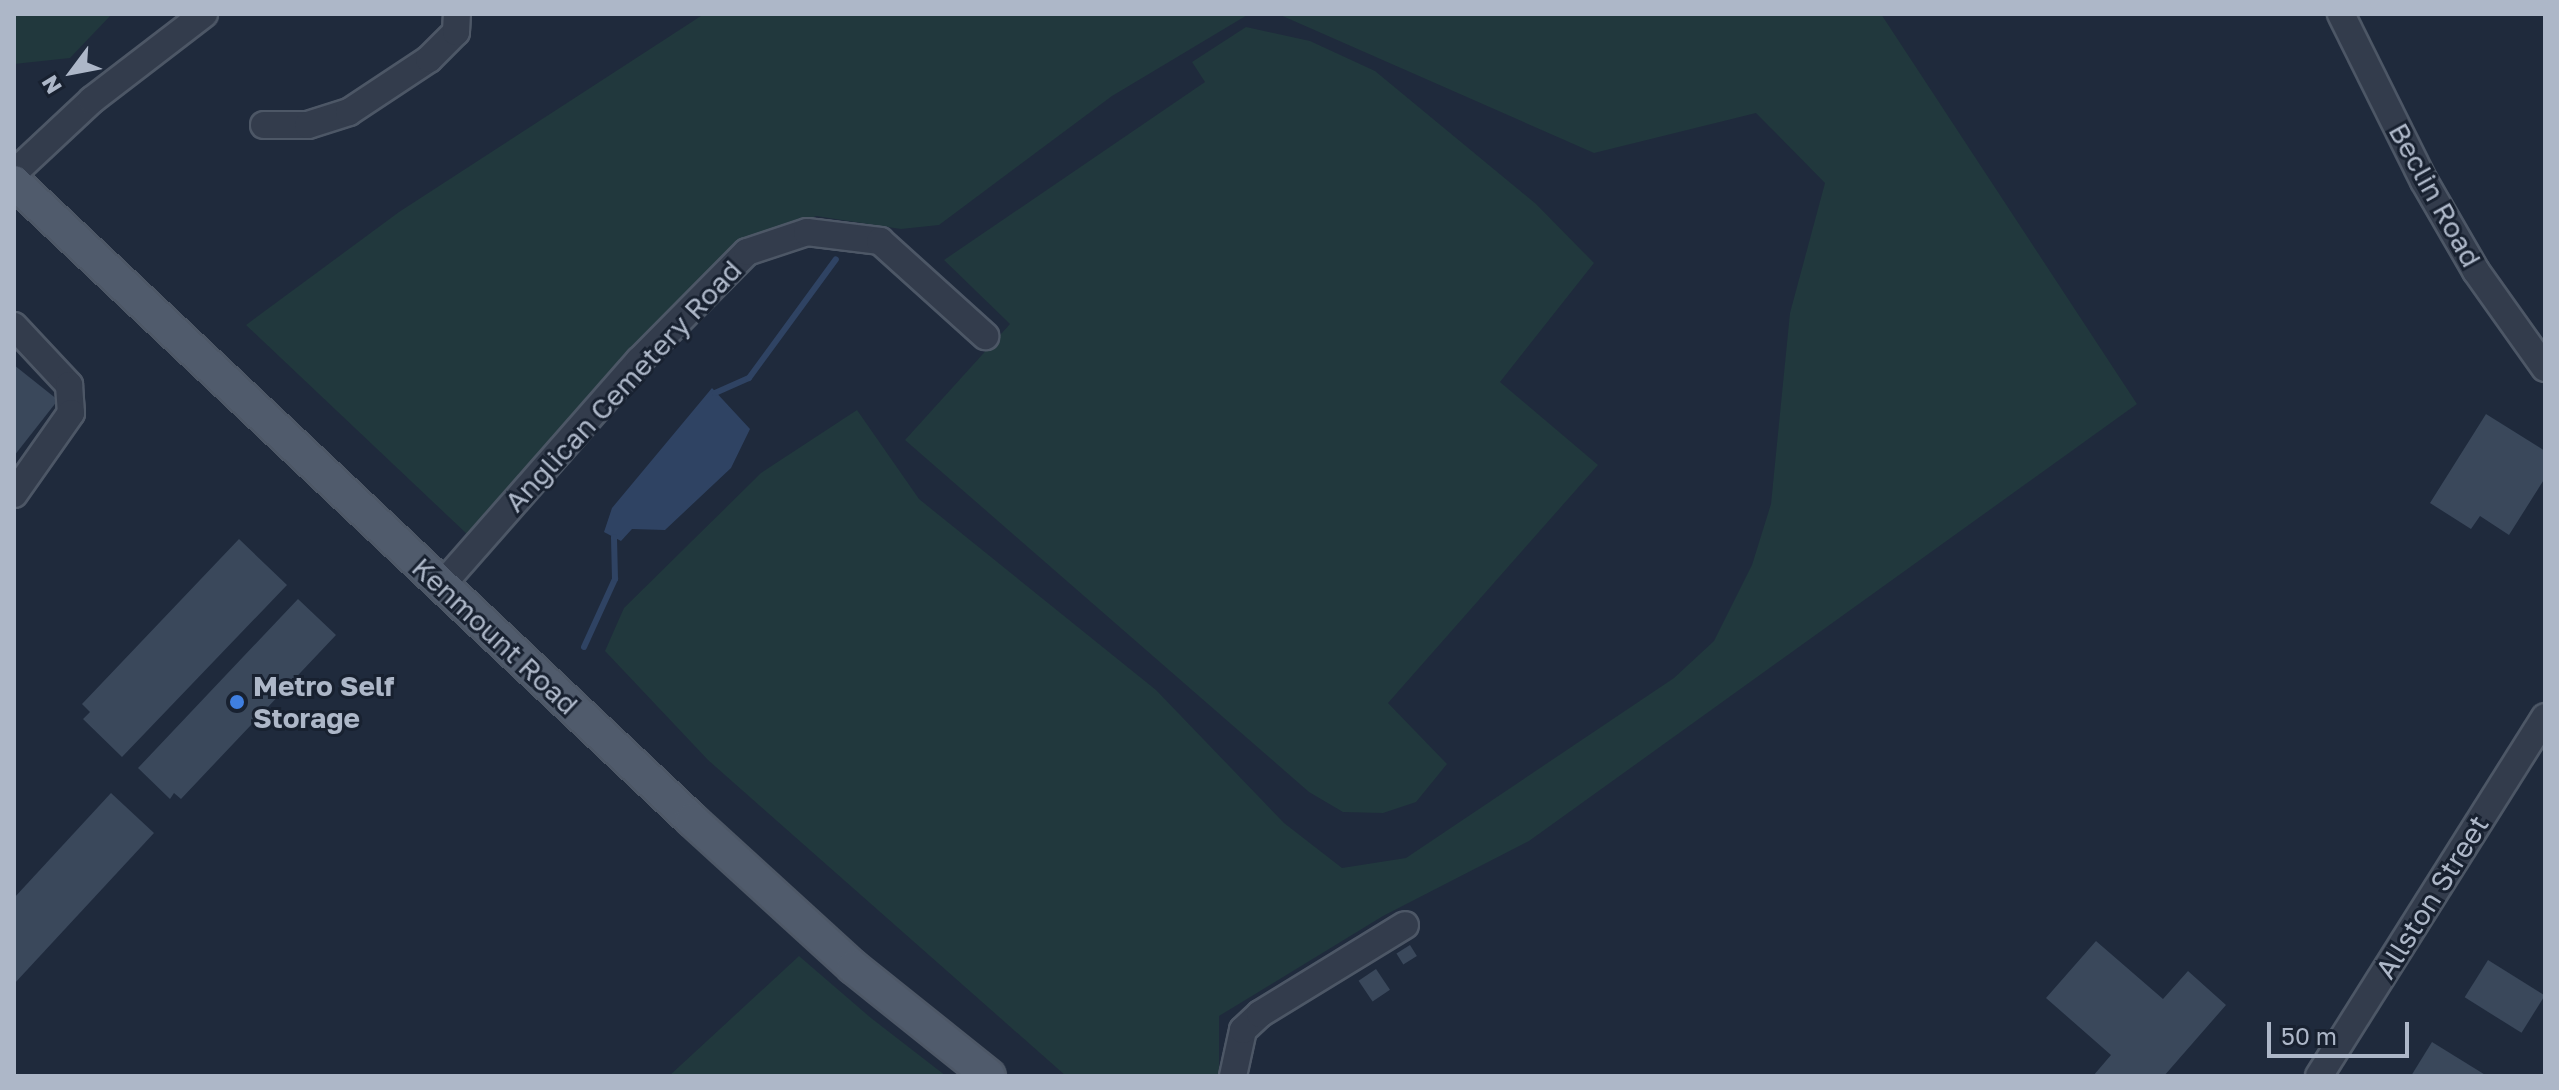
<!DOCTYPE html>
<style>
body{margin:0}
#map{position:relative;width:2559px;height:1090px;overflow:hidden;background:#1f2a3c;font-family:"Golos Text",sans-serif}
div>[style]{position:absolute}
.green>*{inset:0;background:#21383d}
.water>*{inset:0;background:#2f4363}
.stream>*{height:6px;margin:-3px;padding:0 3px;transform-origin:3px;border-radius:3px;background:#2f4363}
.building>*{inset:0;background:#3a485b;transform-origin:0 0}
.roads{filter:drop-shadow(2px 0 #4d5766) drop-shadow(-2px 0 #4d5766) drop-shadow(0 2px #4d5766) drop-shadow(0 -2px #4d5766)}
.minor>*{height:26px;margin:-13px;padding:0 13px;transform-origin:13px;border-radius:13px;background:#333c4c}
.major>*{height:32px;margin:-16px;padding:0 16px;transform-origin:16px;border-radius:16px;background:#505b6c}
.dots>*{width:22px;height:22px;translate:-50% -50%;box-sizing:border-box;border:4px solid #182130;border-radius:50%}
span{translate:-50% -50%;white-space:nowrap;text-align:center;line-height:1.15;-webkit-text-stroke:6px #182130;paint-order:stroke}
.street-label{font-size:28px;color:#adb7c8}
.poi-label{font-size:28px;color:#adb7c8;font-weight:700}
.left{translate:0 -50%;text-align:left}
.frame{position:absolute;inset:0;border:16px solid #adb7c8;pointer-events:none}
.north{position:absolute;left:32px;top:32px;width:80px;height:80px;-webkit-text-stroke:6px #182130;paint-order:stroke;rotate:238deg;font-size:22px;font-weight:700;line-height:32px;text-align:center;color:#adb7c8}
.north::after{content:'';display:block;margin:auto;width:28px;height:36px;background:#adb7c8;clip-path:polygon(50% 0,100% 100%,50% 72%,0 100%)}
.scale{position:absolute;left:2267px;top:1022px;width:142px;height:36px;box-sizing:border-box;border:4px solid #adb7c8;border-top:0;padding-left:10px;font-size:24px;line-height:28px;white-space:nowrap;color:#adb7c8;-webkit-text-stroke:6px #182130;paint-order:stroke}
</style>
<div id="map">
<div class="green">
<div style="clip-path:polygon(14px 14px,112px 14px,70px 58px,14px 64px)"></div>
<div style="clip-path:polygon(704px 14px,1249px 14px,1112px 96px,939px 225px,901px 229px,816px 216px,737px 249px,468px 535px,246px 325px,399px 212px)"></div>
<div style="clip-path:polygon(1278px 14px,1881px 14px,2137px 404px,1529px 841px,1383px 916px,1219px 1016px,1219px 1076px,1066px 1076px,708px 760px,605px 651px,624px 608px,761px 473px,857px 410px,919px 499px,1156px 690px,1284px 823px,1342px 868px,1406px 858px,1674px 678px,1714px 641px,1752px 565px,1771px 504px,1790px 313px,1825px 183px,1756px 113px,1594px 153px)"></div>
<div style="clip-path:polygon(1246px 27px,1310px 41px,1375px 71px,1536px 204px,1594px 263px,1500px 382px,1598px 465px,1388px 703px,1447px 764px,1416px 802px,1383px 813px,1343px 812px,1309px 792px,905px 440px,1010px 324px,944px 260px,1205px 82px,1192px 62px)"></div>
<div style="clip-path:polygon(799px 956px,871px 1018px,946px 1076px,669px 1076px)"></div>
</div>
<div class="water">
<div style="clip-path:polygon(712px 388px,750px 429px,731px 468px,665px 530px,632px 529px,621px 541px,604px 532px,612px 508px)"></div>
</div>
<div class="stream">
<div style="left:715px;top:393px;width:37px;rotate:-24deg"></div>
<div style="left:749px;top:378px;width:147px;rotate:-53.8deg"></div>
<div style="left:584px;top:647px;width:75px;rotate:-65.5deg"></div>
<div style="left:615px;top:579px;width:42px;rotate:-91.4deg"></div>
</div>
<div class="building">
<div style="clip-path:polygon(14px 365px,58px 400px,14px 456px)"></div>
<div style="clip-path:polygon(2486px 414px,2545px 451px,2545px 478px,2509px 535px,2480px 516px,2471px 529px,2430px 503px)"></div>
<div style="clip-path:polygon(239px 539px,287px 585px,122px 757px,83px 719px,90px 712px,82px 704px)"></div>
<div style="clip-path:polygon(298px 599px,336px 635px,181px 799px,174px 793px,170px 799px,138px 768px)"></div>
<div style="clip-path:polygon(111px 793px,154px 833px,14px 984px,14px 898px)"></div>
<div style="clip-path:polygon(2096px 941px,2163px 999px,2188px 971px,2226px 1005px,2164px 1076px,2093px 1076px,2111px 1055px,2046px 998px)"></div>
<div style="left:1410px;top:945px;width:13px;height:16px;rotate:58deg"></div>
<div style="left:2488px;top:960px;width:67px;height:44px;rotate:32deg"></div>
<div style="left:1376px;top:969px;width:25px;height:21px;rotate:56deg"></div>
<div style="clip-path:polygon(2432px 1042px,2487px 1076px,2411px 1076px)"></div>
</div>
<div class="roads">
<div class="minor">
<div style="left:2341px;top:14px;width:186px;rotate:63.6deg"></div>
<div style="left:2424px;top:181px;width:104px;rotate:60deg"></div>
<div style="left:2476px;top:271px;width:119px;rotate:54.6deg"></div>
<div style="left:264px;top:125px;width:44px"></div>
<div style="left:308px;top:125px;width:43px;rotate:-17.6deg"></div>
<div style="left:349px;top:112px;width:96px;rotate:-33.5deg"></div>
<div style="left:429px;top:59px;width:38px;rotate:-45deg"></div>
<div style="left:456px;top:32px;width:18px;rotate:-87deg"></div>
<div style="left:14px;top:173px;width:107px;rotate:-43.1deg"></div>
<div style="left:92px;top:100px;width:141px;rotate:-37.5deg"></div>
<div style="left:14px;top:326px;width:81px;rotate:47deg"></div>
<div style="left:69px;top:385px;width:28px;rotate:86deg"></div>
<div style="left:71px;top:413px;width:99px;rotate:125.1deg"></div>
<div style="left:441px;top:586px;width:300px;rotate:-48.7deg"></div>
<div style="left:639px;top:361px;width:153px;rotate:-45.3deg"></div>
<div style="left:747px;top:252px;width:63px;rotate:-18.4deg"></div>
<div style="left:807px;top:232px;width:74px;rotate:7deg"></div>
<div style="left:880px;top:241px;width:142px;rotate:42.1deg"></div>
<div style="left:1233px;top:1076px;width:47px;rotate:-77.7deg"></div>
<div style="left:1243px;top:1030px;width:23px;rotate:-43deg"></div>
<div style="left:1260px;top:1014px;width:170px;rotate:-31.5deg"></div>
<div style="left:2319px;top:1076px;width:424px;rotate:-57.8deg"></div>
</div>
<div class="major">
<div style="left:14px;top:182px;width:931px;rotate:43.26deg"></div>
<div style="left:692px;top:820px;width:218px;rotate:42.4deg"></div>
<div style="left:853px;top:967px;width:174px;rotate:38.7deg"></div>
</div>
</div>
<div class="dots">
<div style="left:237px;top:702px;background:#3f7fe0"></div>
</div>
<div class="street-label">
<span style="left:2435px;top:195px;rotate:61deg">Beclin Road</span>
<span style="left:623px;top:386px;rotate:-47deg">Anglican Cemetery Road</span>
<span style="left:495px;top:636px;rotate:43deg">Kenmount Road</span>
<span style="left:2432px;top:897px;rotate:-58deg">Allston Street</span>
</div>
<div class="poi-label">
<span class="left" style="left:253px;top:702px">Metro Self<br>Storage</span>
</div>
<div class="frame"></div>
<div class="north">N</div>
<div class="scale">50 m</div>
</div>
